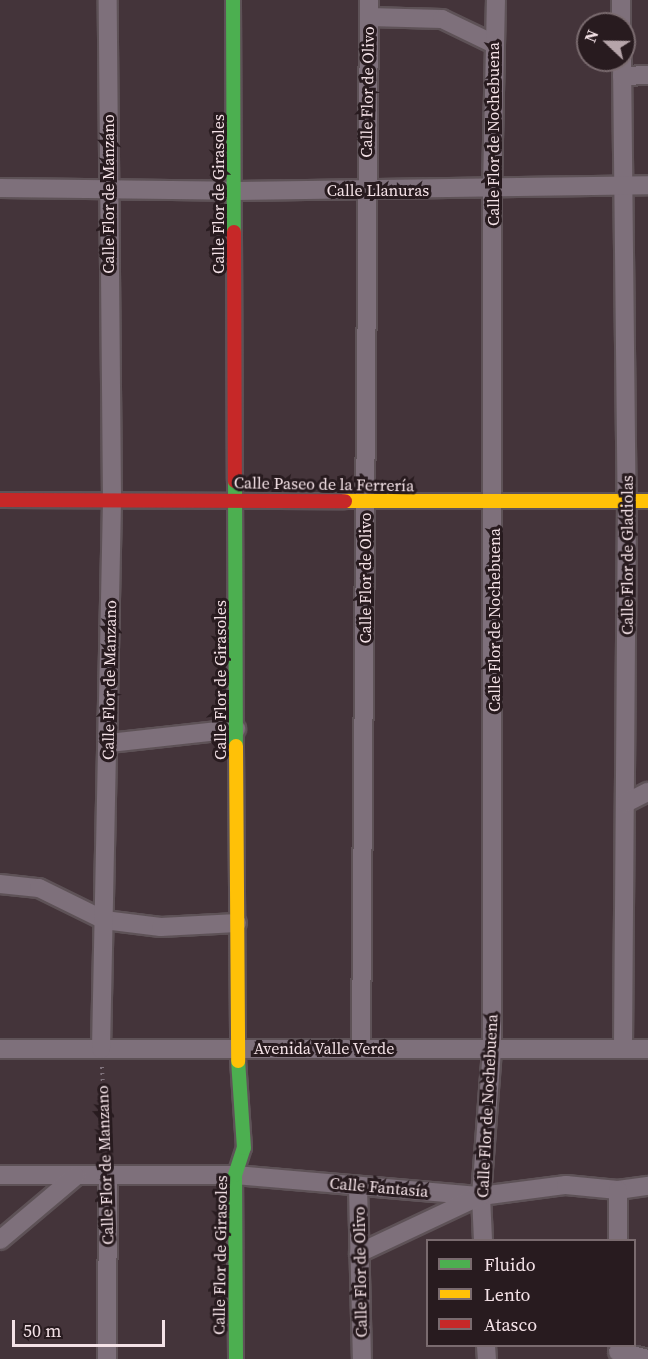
<!DOCTYPE html>
<meta charset="utf-8">
<style>
body{margin:0}
#map{position:relative;width:648px;height:1359px;overflow:hidden;background:#44343a;font-family:"Source Serif 4",serif}
div>[style]{position:absolute}
.path>*{height:4px;margin-top:-2px;transform-origin:0;background:repeating-linear-gradient(90deg,#7f727b 0 1.5px,transparent 0 6px)}
.roads{filter:drop-shadow(2px 0 #5e5257) drop-shadow(-2px 0 #5e5257) drop-shadow(0 2px #5e5257) drop-shadow(0 -2px #5e5257)}
.street>*{height:18px;margin:-9px;padding:0 9px;transform-origin:9px;border-radius:9px;background:#7e707b}
.fast>*{height:14px;margin:-7px;padding:0 7px;transform-origin:7px;border-radius:7px;background:#4caf50}
.slow>*{height:14px;margin:-7px;padding:0 7px;transform-origin:7px;border-radius:7px;background:#ffc107}
.jam>*{height:14px;margin:-7px;padding:0 7px;transform-origin:7px;border-radius:7px;background:#c62828}
span{translate:-50% -50%;white-space:nowrap;text-align:center;line-height:1.15;-webkit-text-stroke:6px #281b1f;paint-order:stroke}
.street-label{font-size:16px;color:#f4e2e7}
.legend{position:absolute;left:426px;top:1239px;width:210px;height:108px;box-sizing:border-box;background:#281b1f;border:2px solid #7a6b6f;margin:0;padding:8px 10px;list-style:none;font-size:18px;color:#f4e2e7}
.legend li{display:flex;align-items:center;gap:12px;height:30px}
.legend b{width:30px;border:2px solid #7a6b6f}
.north{position:absolute;left:576px;top:12px;width:60px;height:60px;box-sizing:border-box;background:#281b1f;border:2px solid #7a6b6f;border-radius:50%;rotate:292deg;font-size:16px;font-weight:700;line-height:24px;text-align:center;color:#f4e2e7}
.north::after{content:'';display:block;margin:auto;width:21px;height:27px;background:#b6a5aa;clip-path:polygon(50% 0,100% 100%,50% 72%,0 100%)}
.scale{position:absolute;left:12px;top:1320px;width:153px;height:27px;box-sizing:border-box;border:3px solid #f4e2e7;border-top:0;padding-left:8px;font-size:18px;line-height:21px;white-space:nowrap;color:#f4e2e7;-webkit-text-stroke:4px #281b1f;paint-order:stroke}
</style>
<div id="map">
<div class="path">
<div style="left:102px;top:1067px;width:92px;rotate:86.9deg"></div>
</div>
<div class="roads">
<div class="street">
<div style="left:621px;top:0;width:24px;rotate:90deg"></div>
<div style="left:369px;top:17px;width:73px;rotate:1.6deg"></div>
<div style="left:442px;top:19px;width:55px;rotate:25.6deg"></div>
<div style="left:622px;top:60px;width:441px;rotate:89.4deg"></div>
<div style="left:627px;top:501px;width:548px;rotate:90.42deg"></div>
<div style="left:622px;top:76px;width:26px;rotate:-2deg"></div>
<div style="left:0;top:188px;width:235px;rotate:0.7deg"></div>
<div style="left:235px;top:191px;width:413px;rotate:-0.8deg"></div>
<div style="left:109px;top:743px;width:128px;rotate:-6.3deg"></div>
<div style="left:626px;top:803px;width:25px;rotate:-27deg"></div>
<div style="left:0;top:884px;width:39px;rotate:6deg"></div>
<div style="left:39px;top:888px;width:72px;rotate:26.2deg"></div>
<div style="left:104px;top:920px;width:57px;rotate:7deg"></div>
<div style="left:161px;top:927px;width:76px;rotate:-3deg"></div>
<div style="left:361px;top:1047px;width:1047px;rotate:-89.56deg"></div>
<div style="left:0;top:1049px;width:648px"></div>
<div style="left:101px;top:1049px;width:550px;rotate:-88.85deg"></div>
<div style="left:112px;top:499px;width:499px;rotate:-90.5deg"></div>
<div style="left:0;top:1175px;width:235px"></div>
<div style="left:235px;top:1175px;width:247px;rotate:4.9deg"></div>
<div style="left:481px;top:1196px;width:86px;rotate:-7.4deg"></div>
<div style="left:566px;top:1185px;width:52px;rotate:5.5deg"></div>
<div style="left:618px;top:1190px;width:30px;rotate:-8deg"></div>
<div style="left:358px;top:1186px;width:173px;rotate:88.7deg"></div>
<div style="left:618px;top:1190px;width:50px;rotate:90deg"></div>
<div style="left:0;top:1240px;width:99px;rotate:-40.1deg"></div>
<div style="left:483px;top:1240px;width:44px;rotate:-92.6deg"></div>
<div style="left:481px;top:1196px;width:145px;rotate:-85.7deg"></div>
<div style="left:492px;top:1051px;width:862px;rotate:-90deg"></div>
<div style="left:492px;top:189px;width:189px;rotate:-88.8deg"></div>
<div style="left:359px;top:1253px;width:134px;rotate:-25.2deg"></div>
<div style="left:486px;top:1346px;width:13px;rotate:86deg"></div>
<div style="left:618px;top:1352px;width:31px;rotate:13deg"></div>
<div style="left:107px;top:1359px;width:182px;rotate:-89.7deg"></div>
</div>
<div class="fast">
<div style="left:233px;top:0;width:232px;rotate:89.8deg"></div>
<div style="left:235px;top:481px;width:265px;rotate:89.8deg"></div>
<div style="left:236px;top:1359px;width:184px;rotate:-90.3deg"></div>
<div style="left:235px;top:1175px;width:28px;rotate:-72deg"></div>
<div style="left:244px;top:1148px;width:87px;rotate:-93.9deg"></div>
</div>
<div class="slow">
<div style="left:345px;top:501px;width:303px"></div>
<div style="left:236px;top:746px;width:315px;rotate:89.6deg"></div>
</div>
<div class="jam">
<div style="left:234px;top:232px;width:249px;rotate:89.8deg"></div>
<div style="left:0;top:500px;width:345px;rotate:0.2deg"></div>
</div>
</div>
<div class="street-label">
<span style="left:367px;top:92px;rotate:-89deg">Calle Flor de Olivo</span>
<span style="left:493px;top:134px;rotate:-90deg">Calle Flor de Nochebuena</span>
<span style="left:378px;top:190px">Calle Llanuras</span>
<span style="left:108px;top:194px;rotate:-90deg">Calle Flor de Manzano</span>
<span style="left:218px;top:194px;rotate:-90deg">Calle Flor de Girasoles</span>
<span style="left:324px;top:484px;rotate:1deg">Calle Paseo de la Ferrería</span>
<span style="left:627px;top:555px;rotate:-90deg">Calle Flor de Gladiolas</span>
<span style="left:365px;top:578px;rotate:-90deg">Calle Flor de Olivo</span>
<span style="left:494px;top:620px;rotate:-90deg">Calle Flor de Nochebuena</span>
<span style="left:109px;top:680px;rotate:-89deg">Calle Flor de Manzano</span>
<span style="left:220px;top:680px;rotate:-90deg">Calle Flor de Girasoles</span>
<span style="left:324px;top:1048px">Avenida Valle Verde</span>
<span style="left:487px;top:1106px;rotate:-87deg">Calle Flor de Nochebuena</span>
<span style="left:105px;top:1165px;rotate:-92deg">Calle Flor de Manzano</span>
<span style="left:379px;top:1187px;rotate:5deg">Calle Fantasía</span>
<span style="left:220px;top:1255px;rotate:-89deg">Calle Flor de Girasoles</span>
<span style="left:360px;top:1272px;rotate:-91deg">Calle Flor de Olivo</span>
</div>
<ul class="legend">
<li><b style="height:8px;background:#4caf50"></b>Fluido</li>
<li><b style="height:8px;background:#ffc107"></b>Lento</li>
<li><b style="height:8px;background:#c62828"></b>Atasco</li>
</ul>
<div class="north">N</div>
<div class="scale">50 m</div>
</div>
